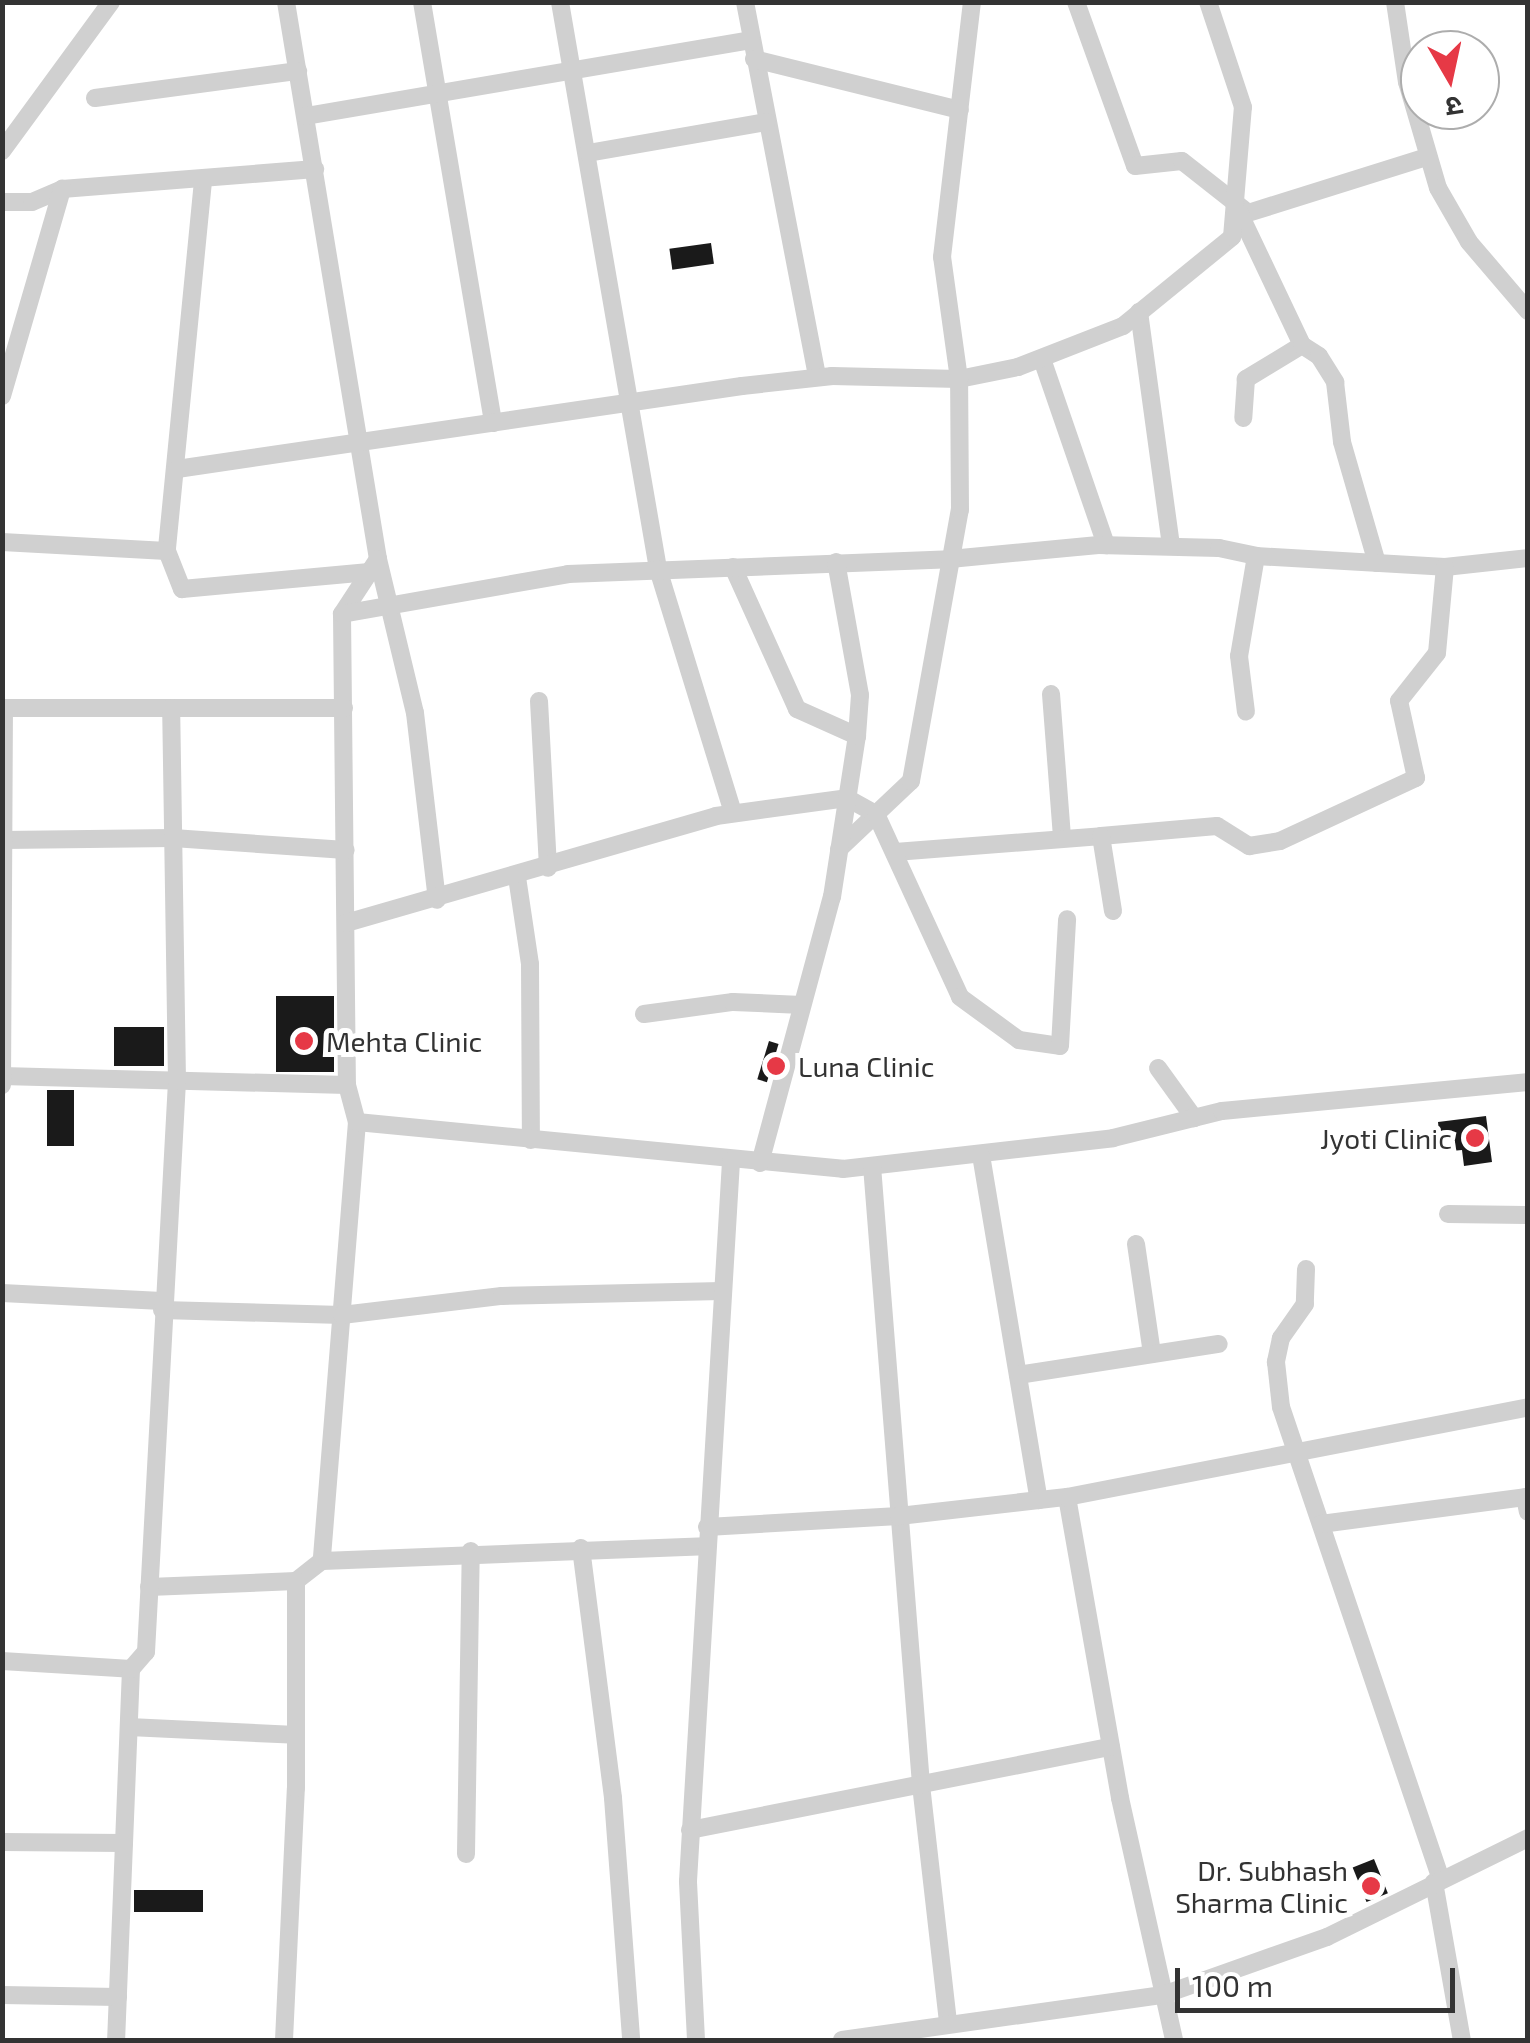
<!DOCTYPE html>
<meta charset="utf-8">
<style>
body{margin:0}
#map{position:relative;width:1530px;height:2043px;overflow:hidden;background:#fff;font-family:"Exo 2","Noto Sans Devanagari",sans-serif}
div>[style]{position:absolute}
.building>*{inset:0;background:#1a1a1a;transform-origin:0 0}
.minor>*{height:18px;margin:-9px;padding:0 9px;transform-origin:9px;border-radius:9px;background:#d0d0d0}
.dots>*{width:28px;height:28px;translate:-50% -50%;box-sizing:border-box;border:5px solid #fff;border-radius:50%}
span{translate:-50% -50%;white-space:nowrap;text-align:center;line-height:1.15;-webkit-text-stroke:10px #fff;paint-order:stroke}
.poi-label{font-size:28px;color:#333}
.left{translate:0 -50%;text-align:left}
.right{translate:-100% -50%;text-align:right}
.frame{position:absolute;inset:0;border:5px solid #333;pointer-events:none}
.north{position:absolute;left:1400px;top:30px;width:100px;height:100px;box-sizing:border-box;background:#fff;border:2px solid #adadad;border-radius:50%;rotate:171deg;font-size:28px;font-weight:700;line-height:40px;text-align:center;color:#333}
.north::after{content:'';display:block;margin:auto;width:35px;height:45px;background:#e63946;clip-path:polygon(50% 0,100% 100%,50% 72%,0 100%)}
.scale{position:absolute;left:1175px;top:1968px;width:280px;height:45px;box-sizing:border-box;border:5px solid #333;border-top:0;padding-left:12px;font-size:30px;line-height:35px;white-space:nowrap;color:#333;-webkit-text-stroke:8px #fff;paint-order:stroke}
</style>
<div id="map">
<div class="building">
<div style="left:711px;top:243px;width:21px;height:42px;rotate:82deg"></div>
<div style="left:334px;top:996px;width:76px;height:58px;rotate:90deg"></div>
<div style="left:114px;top:1027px;width:50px;height:39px"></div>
<div style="left:769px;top:1041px;width:10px;height:40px;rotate:17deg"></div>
<div style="left:47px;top:1090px;width:27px;height:56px"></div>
<div style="clip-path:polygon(1486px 1116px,1492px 1162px,1464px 1166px,1462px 1150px,1441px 1152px,1438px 1122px)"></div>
<div style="left:1374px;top:1859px;width:37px;height:23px;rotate:68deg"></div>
<div style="left:203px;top:1890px;width:22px;height:69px;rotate:90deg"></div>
</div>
<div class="minor">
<div style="left:286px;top:2px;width:565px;rotate:80.62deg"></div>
<div style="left:378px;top:559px;width:66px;rotate:123.2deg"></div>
<div style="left:342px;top:614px;width:471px;rotate:89.4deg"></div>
<div style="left:347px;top:1085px;width:38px;rotate:75deg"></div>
<div style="left:357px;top:1122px;width:440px;rotate:94.6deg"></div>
<div style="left:322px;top:1561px;width:383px;rotate:-2.2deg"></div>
<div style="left:422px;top:2px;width:427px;rotate:80.4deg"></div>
<div style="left:560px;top:2px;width:575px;rotate:80.19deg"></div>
<div style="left:658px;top:569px;width:255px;rotate:72.9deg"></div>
<div style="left:745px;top:2px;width:382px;rotate:79.1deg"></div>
<div style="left:1076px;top:2px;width:174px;rotate:70.2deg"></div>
<div style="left:1135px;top:166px;width:47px;rotate:-6.1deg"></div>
<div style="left:1182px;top:161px;width:84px;rotate:38.2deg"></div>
<div style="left:1248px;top:213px;width:188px;rotate:-17.4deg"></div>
<div style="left:1395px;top:2px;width:81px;rotate:81.5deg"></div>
<div style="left:1407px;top:82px;width:110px;rotate:73.7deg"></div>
<div style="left:1438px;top:188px;width:62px;rotate:60.1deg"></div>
<div style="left:1469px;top:242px;width:91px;rotate:49.5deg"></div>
<div style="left:754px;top:59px;width:212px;rotate:13.9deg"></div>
<div style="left:95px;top:98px;width:205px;rotate:-7.6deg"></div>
<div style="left:306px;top:116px;width:451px;rotate:-9.7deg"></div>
<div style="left:2px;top:151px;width:185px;rotate:-53.8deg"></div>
<div style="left:588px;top:153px;width:181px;rotate:-9.9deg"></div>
<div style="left:203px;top:181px;width:372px;rotate:95.6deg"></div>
<div style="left:167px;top:551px;width:41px;rotate:68.5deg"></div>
<div style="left:182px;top:589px;width:188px;rotate:-5.2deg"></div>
<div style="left:2px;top:202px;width:30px"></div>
<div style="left:32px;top:202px;width:33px;rotate:-23deg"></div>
<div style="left:62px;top:189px;width:254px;rotate:-4.5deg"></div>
<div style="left:1237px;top:208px;width:152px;rotate:64.6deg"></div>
<div style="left:1302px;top:345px;width:66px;rotate:148.7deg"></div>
<div style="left:1246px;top:379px;width:39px;rotate:94deg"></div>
<div style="left:1139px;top:312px;width:235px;rotate:82.2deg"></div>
<div style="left:1302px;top:345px;width:20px;rotate:33deg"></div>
<div style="left:1319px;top:356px;width:31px;rotate:58deg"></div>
<div style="left:1335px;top:382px;width:60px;rotate:83.3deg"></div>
<div style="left:1342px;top:442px;width:126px;rotate:73.9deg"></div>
<div style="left:1042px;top:359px;width:197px;rotate:71deg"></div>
<div style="left:2px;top:396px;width:216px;rotate:-73.8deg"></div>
<div style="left:177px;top:469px;width:571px;rotate:-8.36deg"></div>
<div style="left:742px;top:386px;width:91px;rotate:-6.3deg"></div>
<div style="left:832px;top:376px;width:127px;rotate:1.4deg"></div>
<div style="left:959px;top:379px;width:60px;rotate:-11.5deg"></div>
<div style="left:1018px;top:367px;width:113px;rotate:-21.3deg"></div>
<div style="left:1123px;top:326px;width:141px;rotate:-39.2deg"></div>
<div style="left:1232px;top:237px;width:130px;rotate:-85.2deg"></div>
<div style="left:1243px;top:107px;width:111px;rotate:-108.4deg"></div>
<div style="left:2px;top:542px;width:165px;rotate:3.1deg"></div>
<div style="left:1256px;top:556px;width:189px;rotate:3.3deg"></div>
<div style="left:1445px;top:567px;width:83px;rotate:-6.2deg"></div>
<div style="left:378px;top:559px;width:158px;rotate:76.5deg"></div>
<div style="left:415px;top:713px;width:188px;rotate:83.3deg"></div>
<div style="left:733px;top:567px;width:156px;rotate:65.7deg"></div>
<div style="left:797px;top:709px;width:66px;rotate:24.2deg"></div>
<div style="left:342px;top:614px;width:230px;rotate:-10deg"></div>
<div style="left:568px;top:574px;width:382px;rotate:-2.2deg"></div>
<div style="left:950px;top:559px;width:149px;rotate:-5.4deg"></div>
<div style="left:1098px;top:545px;width:121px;rotate:1.4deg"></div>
<div style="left:1219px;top:548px;width:38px;rotate:12deg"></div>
<div style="left:1256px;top:556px;width:101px;rotate:99.6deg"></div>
<div style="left:1239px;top:656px;width:56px;rotate:82.9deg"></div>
<div style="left:1051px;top:694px;width:142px;rotate:85.6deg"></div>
<div style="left:539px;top:701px;width:167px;rotate:86.9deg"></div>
<div style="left:1101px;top:836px;width:116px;rotate:-4.9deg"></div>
<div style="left:1217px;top:826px;width:38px;rotate:32deg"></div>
<div style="left:1249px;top:846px;width:31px;rotate:-9deg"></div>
<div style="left:1280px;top:841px;width:150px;rotate:-24.9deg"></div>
<div style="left:1416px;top:778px;width:79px;rotate:-102.4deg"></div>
<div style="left:1399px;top:701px;width:61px;rotate:-51.6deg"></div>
<div style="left:1437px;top:653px;width:86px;rotate:-84.7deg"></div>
<div style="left:4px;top:840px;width:169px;rotate:-0.7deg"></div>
<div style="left:173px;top:838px;width:173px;rotate:4deg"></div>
<div style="left:839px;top:849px;width:99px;rotate:-43.4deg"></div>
<div style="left:911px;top:781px;width:275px;rotate:-79.8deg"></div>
<div style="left:960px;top:510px;width:131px;rotate:-90.4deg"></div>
<div style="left:959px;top:379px;width:123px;rotate:-97.9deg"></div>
<div style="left:942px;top:257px;width:257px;rotate:-83.3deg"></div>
<div style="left:895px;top:852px;width:207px;rotate:-4.4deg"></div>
<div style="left:1101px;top:836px;width:76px;rotate:80.9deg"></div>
<div style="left:517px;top:877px;width:88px;rotate:81.5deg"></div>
<div style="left:530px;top:964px;width:176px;rotate:89.7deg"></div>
<div style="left:346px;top:923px;width:385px;rotate:-16.1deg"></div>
<div style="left:716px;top:816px;width:132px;rotate:-7.8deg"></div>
<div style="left:847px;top:798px;width:33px;rotate:29deg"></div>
<div style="left:876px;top:814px;width:201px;rotate:65.3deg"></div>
<div style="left:960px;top:997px;width:73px;rotate:36.1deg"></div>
<div style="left:1019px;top:1040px;width:41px;rotate:8.3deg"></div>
<div style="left:1060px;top:1046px;width:127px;rotate:-86.8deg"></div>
<div style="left:644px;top:1014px;width:90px;rotate:-7.7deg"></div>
<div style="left:733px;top:1002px;width:69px;rotate:2.5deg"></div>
<div style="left:1158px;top:1068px;width:62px;rotate:54.2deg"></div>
<div style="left:2px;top:1076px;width:345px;rotate:1.5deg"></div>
<div style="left:2px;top:1085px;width:377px;rotate:-89.7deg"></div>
<div style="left:4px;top:708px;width:340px"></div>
<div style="left:357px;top:1122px;width:488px;rotate:5.5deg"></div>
<div style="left:843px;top:1169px;width:272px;rotate:-6.5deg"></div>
<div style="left:1113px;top:1138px;width:112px;rotate:-13.9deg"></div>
<div style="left:1222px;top:1111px;width:307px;rotate:-5.4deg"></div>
<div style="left:981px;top:1155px;width:350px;rotate:80.5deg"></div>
<div style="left:760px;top:1163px;width:276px;rotate:-74.9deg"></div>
<div style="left:832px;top:897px;width:163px;rotate:-81.2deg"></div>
<div style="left:857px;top:736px;width:41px;rotate:-85.8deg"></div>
<div style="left:860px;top:695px;width:135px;rotate:-100.2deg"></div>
<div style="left:872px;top:1166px;width:621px;rotate:85.47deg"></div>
<div style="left:921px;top:1785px;width:240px;rotate:83.5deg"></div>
<div style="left:1448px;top:1214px;width:80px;rotate:0.7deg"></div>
<div style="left:1136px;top:1244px;width:111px;rotate:81.7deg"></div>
<div style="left:1306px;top:1269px;width:35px;rotate:92deg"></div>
<div style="left:1305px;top:1304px;width:42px;rotate:125.2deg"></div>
<div style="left:1281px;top:1338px;width:25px;rotate:102deg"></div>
<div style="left:1276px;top:1362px;width:45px;rotate:83.7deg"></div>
<div style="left:1281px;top:1407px;width:498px;rotate:71.3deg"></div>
<div style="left:2px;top:1293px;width:160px;rotate:2.9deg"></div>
<div style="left:162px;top:1310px;width:180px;rotate:1.6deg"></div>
<div style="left:342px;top:1315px;width:161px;rotate:-6.8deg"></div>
<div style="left:502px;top:1296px;width:220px;rotate:-1.3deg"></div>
<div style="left:1018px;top:1375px;width:203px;rotate:-8.8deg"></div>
<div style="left:1067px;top:1497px;width:306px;rotate:80deg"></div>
<div style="left:1120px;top:1798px;width:248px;rotate:77.4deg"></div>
<div style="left:1321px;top:1524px;width:206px;rotate:-7.5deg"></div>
<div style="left:1525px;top:1497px;width:15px;rotate:79deg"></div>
<div style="left:707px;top:1527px;width:192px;rotate:-3.3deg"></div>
<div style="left:899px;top:1516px;width:169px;rotate:-6.5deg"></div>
<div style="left:1067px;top:1497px;width:470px;rotate:-11deg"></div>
<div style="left:581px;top:1548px;width:252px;rotate:82.7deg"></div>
<div style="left:613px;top:1798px;width:243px;rotate:85.7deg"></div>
<div style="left:149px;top:1587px;width:147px;rotate:-2.3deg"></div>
<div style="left:296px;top:1581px;width:33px;rotate:-38deg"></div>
<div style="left:2px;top:1661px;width:129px;rotate:3.5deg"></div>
<div style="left:131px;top:1669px;width:371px;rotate:92.3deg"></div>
<div style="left:131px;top:1669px;width:23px;rotate:-49deg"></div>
<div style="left:146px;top:1652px;width:572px;rotate:-86.89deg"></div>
<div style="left:177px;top:1081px;width:373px;rotate:-90.9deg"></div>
<div style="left:129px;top:1727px;width:167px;rotate:2.7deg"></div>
<div style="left:690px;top:1830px;width:429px;rotate:-11.2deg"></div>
<div style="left:2px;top:1842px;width:122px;rotate:0.5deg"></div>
<div style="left:466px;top:1854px;width:303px;rotate:-89.1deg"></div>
<div style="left:1434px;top:1882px;width:160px;rotate:80deg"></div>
<div style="left:2px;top:1995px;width:116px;rotate:1deg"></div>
<div style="left:284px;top:2040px;width:252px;rotate:-87.3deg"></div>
<div style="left:296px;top:1788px;width:207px;rotate:-90deg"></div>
<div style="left:696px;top:2040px;width:159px;rotate:-92.9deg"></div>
<div style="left:688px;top:1881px;width:721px;rotate:-86.58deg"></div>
<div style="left:842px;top:2040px;width:324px;rotate:-8deg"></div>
<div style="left:1163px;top:1995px;width:174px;rotate:-19.5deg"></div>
<div style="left:1327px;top:1937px;width:224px;rotate:-26.2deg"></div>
</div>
<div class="dots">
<div style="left:304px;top:1041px;background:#e63946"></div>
<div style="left:776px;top:1066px;background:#e63946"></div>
<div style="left:1475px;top:1138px;background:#e63946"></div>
<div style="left:1371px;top:1886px;background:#e63946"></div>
</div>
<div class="poi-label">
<span class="left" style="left:326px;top:1041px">Mehta Clinic</span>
<span class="left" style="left:798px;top:1066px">Luna Clinic</span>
<span class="right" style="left:1452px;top:1138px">Jyoti Clinic</span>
<span class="right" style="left:1348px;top:1886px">Dr. Subhash<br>Sharma Clinic</span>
</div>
<div class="frame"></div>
<div class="north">उ</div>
<div class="scale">100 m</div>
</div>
